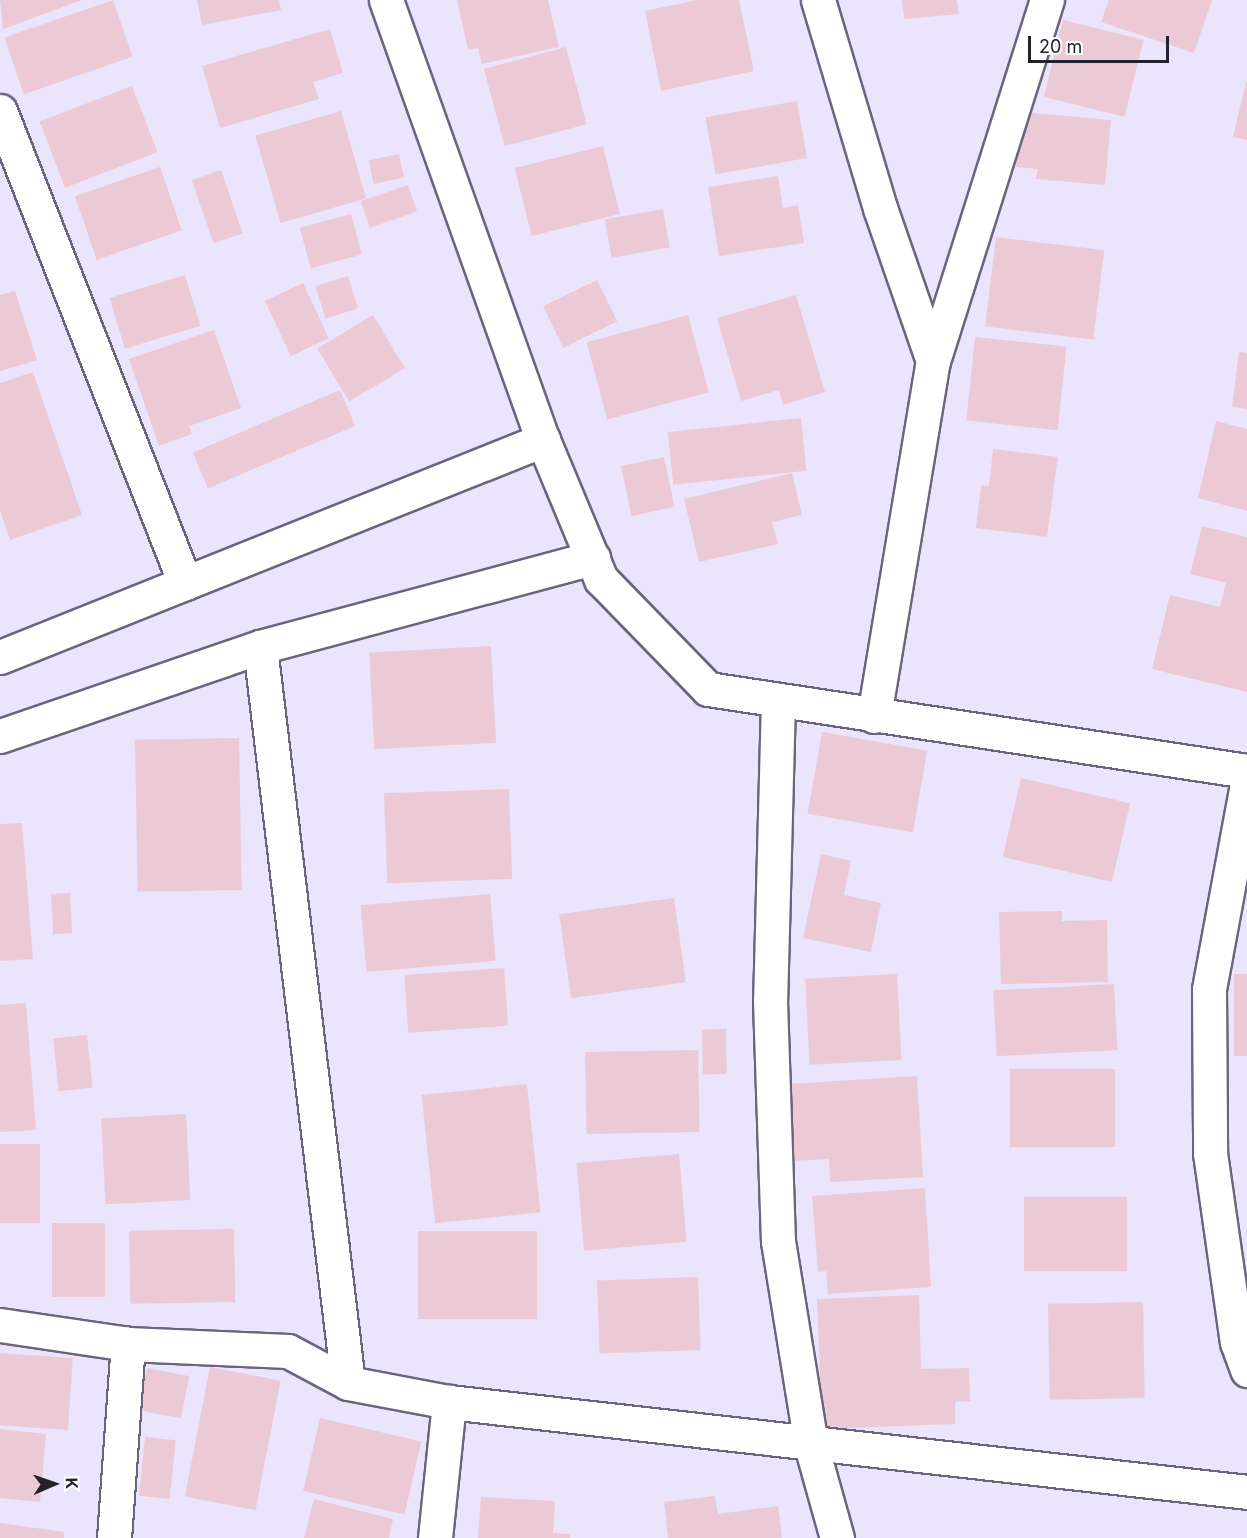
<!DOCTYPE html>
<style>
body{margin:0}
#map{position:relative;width:1247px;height:1538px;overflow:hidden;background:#eae5fc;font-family:Inter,sans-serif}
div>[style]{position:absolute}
.building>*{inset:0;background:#ebcad5;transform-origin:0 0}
.roads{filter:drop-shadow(2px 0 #6a647d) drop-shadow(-2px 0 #6a647d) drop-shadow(0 2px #6a647d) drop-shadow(0 -2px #6a647d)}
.minor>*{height:33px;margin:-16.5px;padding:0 16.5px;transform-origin:16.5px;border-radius:16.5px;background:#fff}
span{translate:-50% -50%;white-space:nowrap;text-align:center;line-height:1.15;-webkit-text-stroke:5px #fff;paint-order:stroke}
.north{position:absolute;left:24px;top:1454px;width:60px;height:60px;-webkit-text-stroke:4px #fff;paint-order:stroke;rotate:88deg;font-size:16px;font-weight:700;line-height:24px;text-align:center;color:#23212b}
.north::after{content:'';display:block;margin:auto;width:21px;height:27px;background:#23212b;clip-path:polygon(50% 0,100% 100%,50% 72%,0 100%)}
.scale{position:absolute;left:1028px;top:36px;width:141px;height:27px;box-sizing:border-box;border:3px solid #23212b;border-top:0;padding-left:8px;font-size:18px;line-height:21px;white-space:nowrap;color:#23212b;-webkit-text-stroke:4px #fff;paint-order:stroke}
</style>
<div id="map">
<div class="building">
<div style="clip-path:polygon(0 0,82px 0,3px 29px)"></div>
<div style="left:113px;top:0;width:60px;height:115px;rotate:71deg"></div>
<div style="clip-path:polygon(197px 0,279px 0,281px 10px,202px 25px)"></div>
<div style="clip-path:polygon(457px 0,548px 0,559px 47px,482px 64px,478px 48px,468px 50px)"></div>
<div style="clip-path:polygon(697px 0,739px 0,754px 71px,661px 91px,645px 11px)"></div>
<div style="clip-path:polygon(902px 0,957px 0,959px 14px,904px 19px)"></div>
<div style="clip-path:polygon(1109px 0,1212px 0,1194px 53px,1101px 22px)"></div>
<div style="left:1063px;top:20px;width:83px;height:79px;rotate:14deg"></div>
<div style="clip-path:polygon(330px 29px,343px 73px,313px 82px,319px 99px,220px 128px,202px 66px)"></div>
<div style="left:566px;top:47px;width:80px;height:85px;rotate:75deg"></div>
<div style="clip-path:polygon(1246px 82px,1247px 82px,1247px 140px,1233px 137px)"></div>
<div style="left:132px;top:86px;width:71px;height:99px;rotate:69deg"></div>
<div style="left:797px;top:101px;width:58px;height:93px;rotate:80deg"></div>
<div style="left:341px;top:111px;width:91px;height:89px;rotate:74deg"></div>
<div style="clip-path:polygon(1021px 112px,1111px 120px,1105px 185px,1036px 179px,1038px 169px,1016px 167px)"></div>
<div style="left:603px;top:146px;width:70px;height:91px;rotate:76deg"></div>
<div style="left:399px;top:154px;width:24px;height:31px;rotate:78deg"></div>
<div style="left:160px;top:167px;width:67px;height:90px;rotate:71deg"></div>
<div style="left:221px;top:170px;width:67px;height:31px;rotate:71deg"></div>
<div style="clip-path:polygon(778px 176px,783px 208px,798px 205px,804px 243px,719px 256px,708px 187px)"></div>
<div style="left:408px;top:185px;width:28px;height:50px;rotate:71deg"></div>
<div style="left:663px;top:209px;width:39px;height:59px;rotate:80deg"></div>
<div style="left:351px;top:214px;width:42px;height:53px;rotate:75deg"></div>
<div style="left:996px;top:237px;width:109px;height:90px;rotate:7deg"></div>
<div style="left:185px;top:275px;width:53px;height:79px;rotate:73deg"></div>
<div style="left:348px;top:276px;width:34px;height:34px;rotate:73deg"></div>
<div style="left:597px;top:280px;width:46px;height:60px;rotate:64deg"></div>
<div style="left:303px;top:283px;width:61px;height:42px;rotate:65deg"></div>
<div style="clip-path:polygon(15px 291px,37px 360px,0 371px,0 295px)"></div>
<div style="clip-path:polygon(796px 295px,825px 392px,783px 405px,779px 390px,741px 401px,717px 318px)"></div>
<div style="left:373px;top:315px;width:62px;height:65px;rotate:59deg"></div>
<div style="left:688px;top:315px;width:80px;height:105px;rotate:75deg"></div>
<div style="clip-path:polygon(214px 330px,241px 408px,189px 426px,192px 434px,159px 446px,129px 359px)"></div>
<div style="left:975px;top:337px;width:92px;height:84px;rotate:6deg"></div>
<div style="clip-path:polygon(1239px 352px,1247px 353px,1247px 409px,1232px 407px)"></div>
<div style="clip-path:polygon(33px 372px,82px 515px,10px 540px,0 511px,0 383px)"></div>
<div style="left:340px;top:390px;width:39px;height:160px;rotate:67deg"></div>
<div style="left:801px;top:418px;width:53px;height:134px;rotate:84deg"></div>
<div style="clip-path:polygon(1216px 421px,1247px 429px,1247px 511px,1198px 498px)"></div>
<div style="clip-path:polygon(993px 449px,1058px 457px,1047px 537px,976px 528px,981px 485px,989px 486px)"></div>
<div style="left:664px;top:457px;width:51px;height:44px;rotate:78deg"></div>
<div style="clip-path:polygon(792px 473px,802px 515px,772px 522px,778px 544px,699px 562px,684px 499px)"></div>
<div style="clip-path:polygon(1202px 526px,1247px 537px,1247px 692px,1152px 669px,1170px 595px,1220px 607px,1226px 583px,1190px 574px)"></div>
<div style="left:491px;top:646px;width:97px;height:122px;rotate:87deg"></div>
<div style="left:822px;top:732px;width:107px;height:83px;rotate:10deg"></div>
<div style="left:239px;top:738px;width:152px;height:104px;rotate:89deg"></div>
<div style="left:1021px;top:778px;width:112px;height:81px;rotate:13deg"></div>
<div style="left:509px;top:789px;width:90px;height:125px;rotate:88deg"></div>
<div style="clip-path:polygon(22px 823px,33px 959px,0 961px,0 824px)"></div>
<div style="clip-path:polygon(821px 854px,851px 861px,844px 895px,881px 903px,871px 952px,803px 938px)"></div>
<div style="left:70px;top:893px;width:40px;height:19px;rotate:87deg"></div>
<div style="left:490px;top:894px;width:67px;height:130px;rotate:85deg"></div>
<div style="left:674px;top:898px;width:85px;height:116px;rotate:82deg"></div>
<div style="clip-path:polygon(1062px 911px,1062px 921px,1107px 920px,1108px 982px,1001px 984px,999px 912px)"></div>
<div style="left:504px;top:968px;width:58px;height:100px;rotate:86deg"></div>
<div style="left:897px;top:974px;width:86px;height:92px;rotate:87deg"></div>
<div style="left:1234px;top:974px;width:13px;height:82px"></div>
<div style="left:1114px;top:984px;width:66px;height:121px;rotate:87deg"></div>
<div style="clip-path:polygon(26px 1003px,36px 1130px,0 1132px,0 1005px)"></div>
<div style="left:726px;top:1029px;width:45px;height:24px;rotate:89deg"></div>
<div style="left:87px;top:1035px;width:53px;height:34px;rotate:84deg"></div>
<div style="left:698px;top:1050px;width:82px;height:113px;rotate:89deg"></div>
<div style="left:1010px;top:1069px;width:105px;height:78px"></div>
<div style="clip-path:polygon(917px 1076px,923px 1177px,830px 1182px,829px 1159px,792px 1161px,788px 1084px)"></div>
<div style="left:527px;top:1084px;width:129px;height:106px;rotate:84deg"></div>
<div style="left:186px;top:1114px;width:86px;height:85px;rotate:87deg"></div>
<div style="left:0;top:1144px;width:40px;height:79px"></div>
<div style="left:679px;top:1154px;width:88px;height:103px;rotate:85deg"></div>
<div style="clip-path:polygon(925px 1188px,931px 1287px,828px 1294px,826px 1271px,818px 1272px,812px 1196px)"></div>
<div style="left:1024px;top:1197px;width:103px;height:74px"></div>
<div style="left:52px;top:1223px;width:53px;height:74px"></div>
<div style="left:234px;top:1229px;width:73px;height:105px;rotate:89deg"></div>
<div style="left:418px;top:1231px;width:119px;height:88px"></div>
<div style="left:698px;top:1277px;width:73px;height:101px;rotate:88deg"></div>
<div style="clip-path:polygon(919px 1295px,921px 1369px,969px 1368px,970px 1401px,955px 1402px,955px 1424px,822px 1429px,817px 1299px)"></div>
<div style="left:1143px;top:1302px;width:96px;height:95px;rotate:89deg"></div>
<div style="left:0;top:1353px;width:73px;height:72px;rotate:4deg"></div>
<div style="left:210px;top:1367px;width:72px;height:132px;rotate:11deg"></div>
<div style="left:147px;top:1368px;width:43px;height:43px;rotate:11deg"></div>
<div style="left:320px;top:1418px;width:104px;height:75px;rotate:13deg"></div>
<div style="clip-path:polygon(0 1429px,46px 1434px,40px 1502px,0 1498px)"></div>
<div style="left:145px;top:1437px;width:31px;height:59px;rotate:6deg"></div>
<div style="clip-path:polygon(715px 1496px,718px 1514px,778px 1506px,782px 1538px,668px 1538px,664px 1502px)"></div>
<div style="clip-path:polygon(481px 1497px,555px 1501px,553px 1533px,570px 1534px,570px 1538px,478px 1538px)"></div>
<div style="clip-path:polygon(314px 1499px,393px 1519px,389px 1538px,304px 1538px)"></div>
<div style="clip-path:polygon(0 1523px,64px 1532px,64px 1538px,0 1538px)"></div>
</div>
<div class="roads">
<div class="minor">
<div style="left:386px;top:0;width:467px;rotate:70.4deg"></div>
<div style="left:543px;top:440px;width:151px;rotate:67.4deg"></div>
<div style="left:601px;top:579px;width:153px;rotate:45.8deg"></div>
<div style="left:708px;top:689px;width:545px;rotate:8.65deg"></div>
<div style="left:818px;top:0;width:217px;rotate:73.4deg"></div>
<div style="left:880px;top:208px;width:162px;rotate:70.9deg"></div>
<div style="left:0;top:111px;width:507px;rotate:68.6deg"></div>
<div style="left:260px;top:647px;width:741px;rotate:83.18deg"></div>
<div style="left:0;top:657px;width:585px;rotate:-21.78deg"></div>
<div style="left:778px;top:700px;width:301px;rotate:91.5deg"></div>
<div style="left:770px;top:1001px;width:240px;rotate:88.1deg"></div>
<div style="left:778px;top:1241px;width:207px;rotate:80.8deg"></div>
<div style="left:811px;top:1445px;width:97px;rotate:74.4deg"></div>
<div style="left:874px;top:716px;width:360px;rotate:-80.6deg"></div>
<div style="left:933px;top:361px;width:379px;rotate:-72.5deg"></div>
<div style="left:0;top:736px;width:275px;rotate:-18.9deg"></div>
<div style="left:260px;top:647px;width:345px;rotate:-15deg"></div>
<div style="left:1247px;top:784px;width:209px;rotate:100.5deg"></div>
<div style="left:1209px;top:990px;width:163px;rotate:89.6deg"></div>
<div style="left:1210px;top:1153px;width:191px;rotate:81.9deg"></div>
<div style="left:1237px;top:1342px;width:30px;rotate:70deg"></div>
<div style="left:0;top:1325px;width:129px;rotate:8.4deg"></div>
<div style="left:128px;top:1344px;width:160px;rotate:2.5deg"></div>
<div style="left:288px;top:1351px;width:68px;rotate:28.1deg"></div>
<div style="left:348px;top:1383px;width:103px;rotate:10.7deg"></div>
<div style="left:449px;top:1402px;width:803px;rotate:6.43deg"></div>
<div style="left:114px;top:1538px;width:195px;rotate:-85.9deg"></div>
<div style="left:435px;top:1538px;width:137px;rotate:-84.1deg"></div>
</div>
</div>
<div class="north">K</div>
<div class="scale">20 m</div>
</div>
